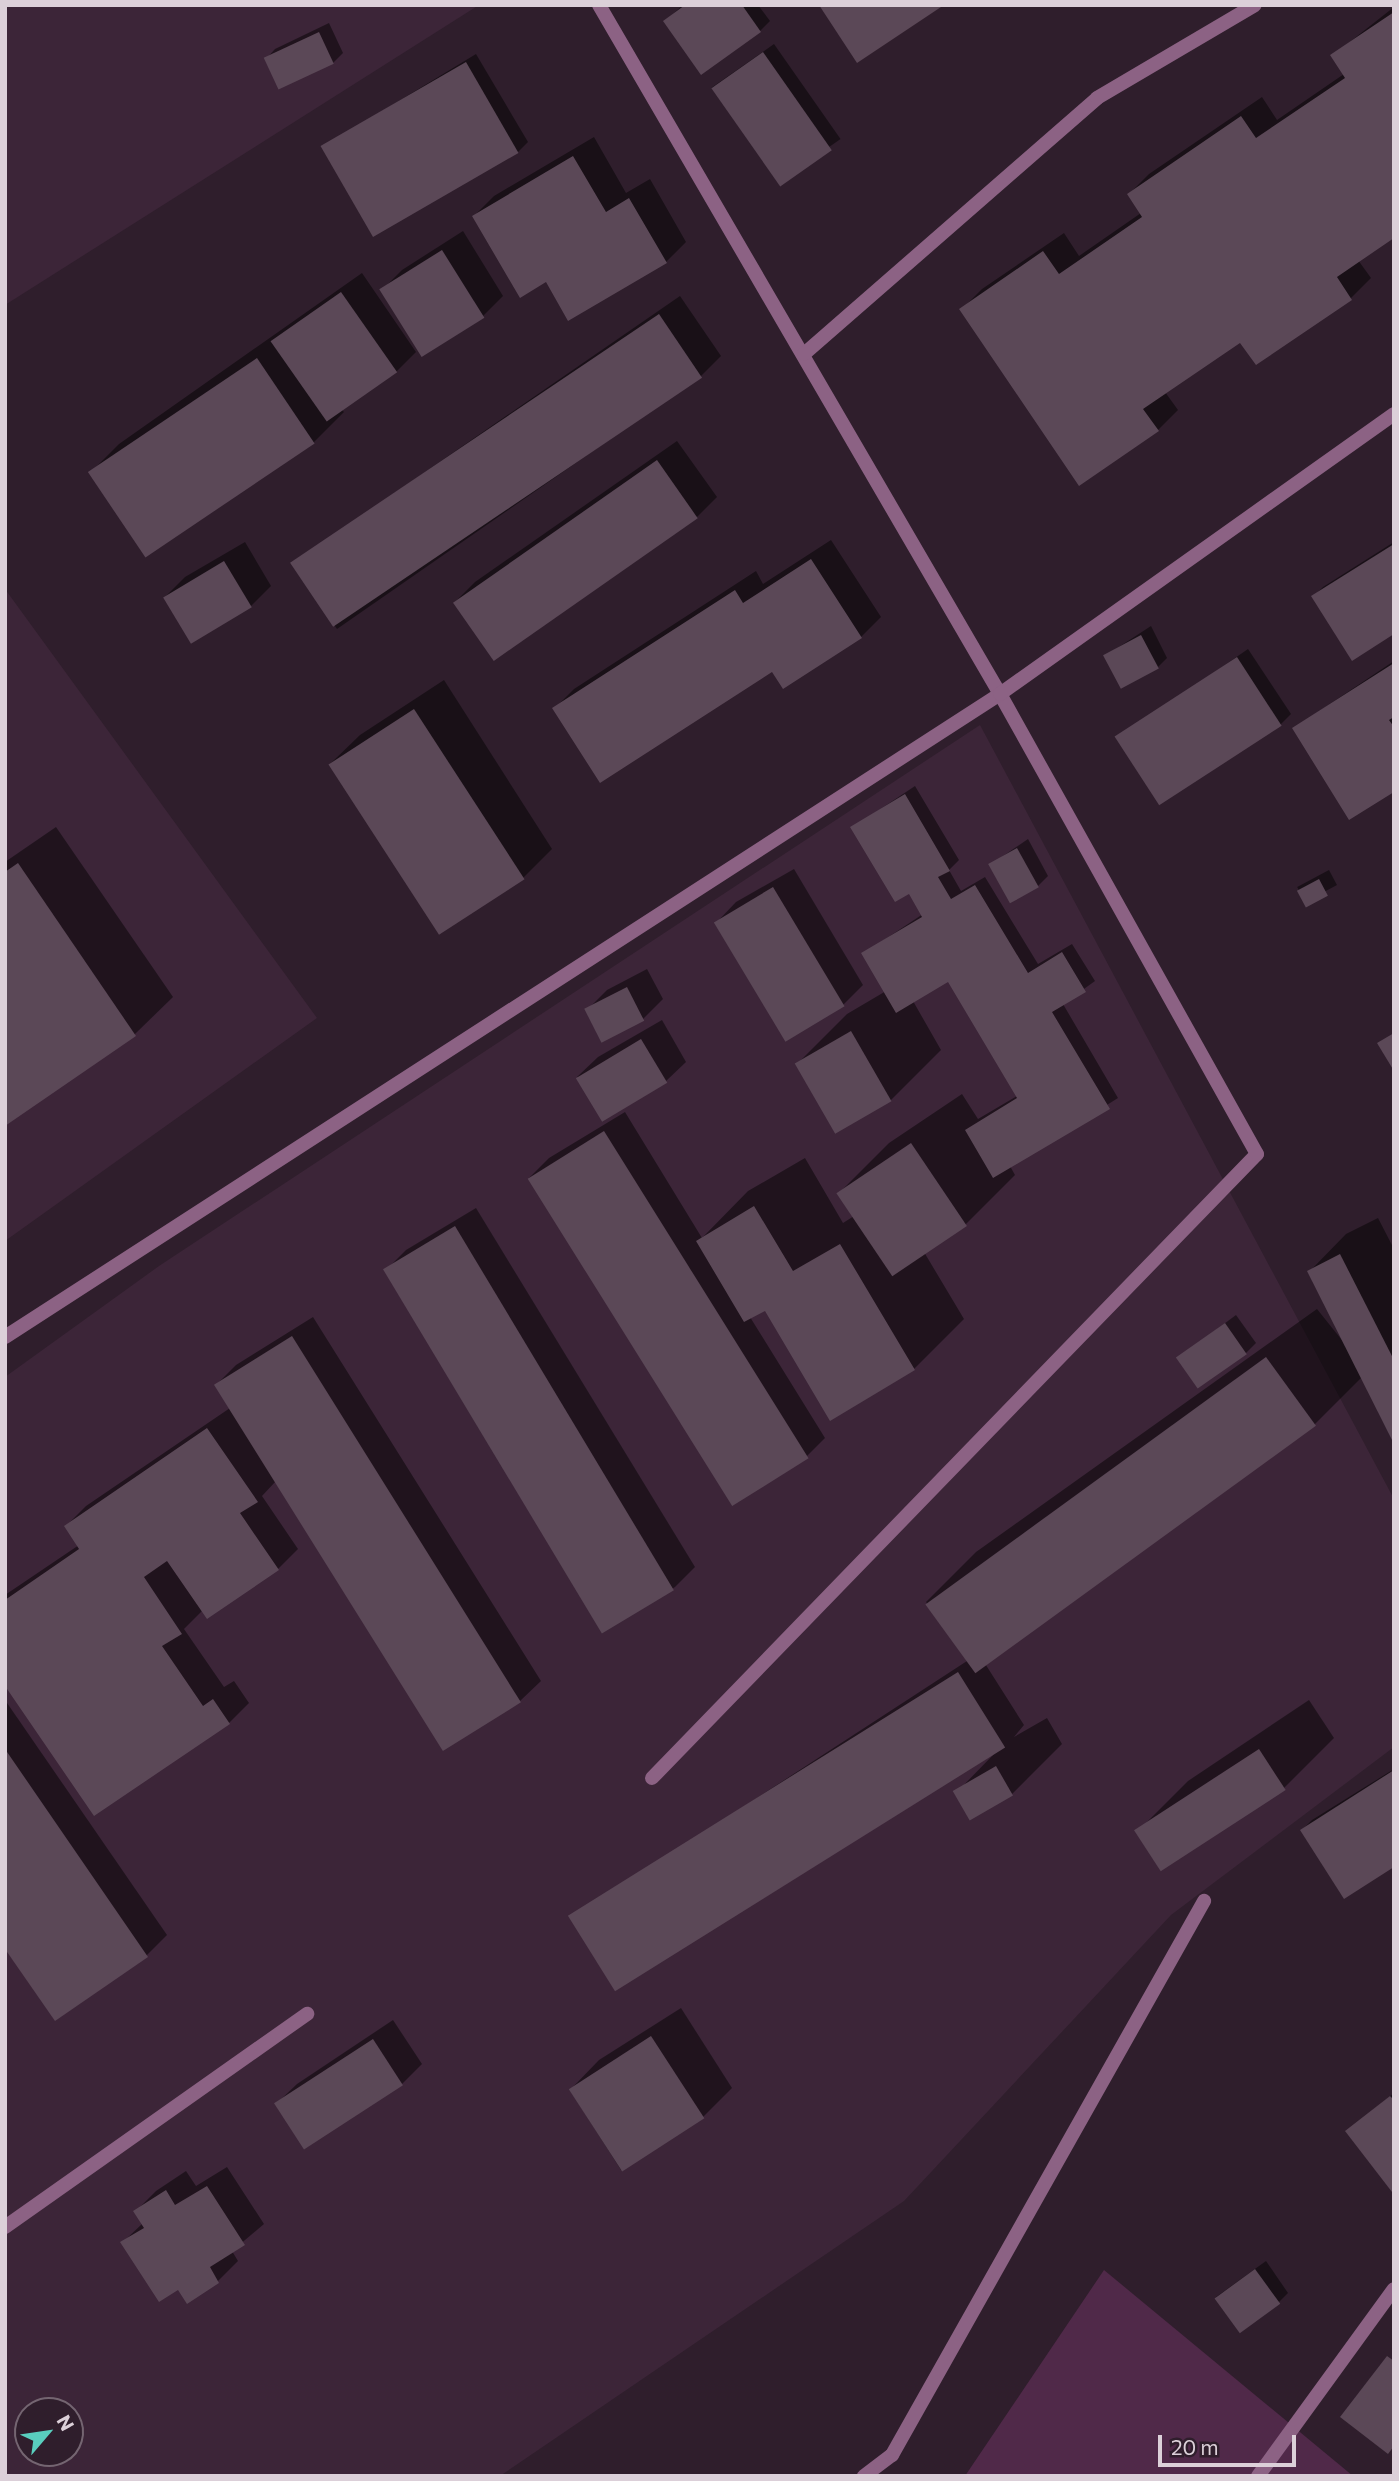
<!DOCTYPE html>
<style>
body{margin:0}
#map{position:relative;width:1399px;height:2481px;overflow:hidden;background:#2f1e2c;font-family:Commissioner,sans-serif}
div>[style]{position:absolute}
.built>*{inset:0;background:#3c2538}
.green>*{inset:0;background:#502949}
.shadow>*{inset:0;background:#0007;transform-origin:0 0}
.building>*{inset:0;background:#5b4857;transform-origin:0 0}
.lane>*{height:14px;margin:-7px;padding:0 7px;transform-origin:7px;border-radius:7px;background:#8c6284}
.street>*{height:14px;margin:-7px;padding:0 7px;transform-origin:7px;border-radius:7px;background:#8c6284}
span{translate:-50% -50%;white-space:nowrap;text-align:center;line-height:1.15;-webkit-text-stroke:6px #2f1e2c;paint-order:stroke}
.frame{position:absolute;inset:0;border:7px solid #dcd0d9;pointer-events:none}
.north{position:absolute;left:14px;top:2397px;width:70px;height:70px;box-sizing:border-box;background:#2f1e2c;border:2px solid #746571;border-radius:50%;rotate:61deg;font-size:19px;font-weight:700;line-height:28px;text-align:center;color:#dcd0d9}
.north::after{content:'';display:block;margin:auto;width:24px;height:32px;background:#59cebe;clip-path:polygon(50% 0,100% 100%,50% 72%,0 100%)}
.scale{position:absolute;left:1158px;top:2435px;width:138px;height:32px;box-sizing:border-box;border:4px solid #dcd0d9;border-top:0;padding-left:9px;font-size:21px;line-height:24px;white-space:nowrap;color:#dcd0d9;-webkit-text-stroke:5px #2f1e2c;paint-order:stroke}
</style>
<div id="map">
<div class="built">
<div style="clip-path:polygon(5px 5px,479px 5px,5px 305px)"></div>
<div style="clip-path:polygon(5px 589px,317px 1018px,5px 1241px)"></div>
<div style="clip-path:polygon(evenodd,980px 725px,1394px 1499px,1394px 1747px,1171px 1915px,904px 2201px,500px 2476px,5px 2476px,5px 1377px,159px 1266px,980px 725px,28px 2411px,70px 2411px,70px 2453px,28px 2453px,28px 2411px)"></div>
</div>
<div class="green">
<div style="clip-path:polygon(1104px 2270px,1353px 2476px,965px 2476px)"></div>
</div>
<div class="shadow">
<div style="clip-path:polygon(683px 5px,758px 5px,770px 21px,760px 31px,665px 21px)"></div>
<div style="clip-path:polygon(1394px 7px,1394px 236px,1358px 260px,1371px 278px,1351px 298px,1240px 341px,1165px 392px,1178px 410px,1158px 430px,962px 309px,982px 289px,1064px 233px,1079px 256px,1141px 213px,1129px 194px,1149px 174px,1262px 97px,1277px 120px,1344px 74px,1332px 56px)"></div>
<div style="clip-path:polygon(329px 23px,343px 53px,333px 63px,280px 88px,266px 59px,275px 49px)"></div>
<div style="left:774px;top:44px;width:116px;height:76px;rotate:55deg"></div>
<div style="clip-path:polygon(476px 54px,528px 142px,518px 152px,323px 147px)"></div>
<div style="clip-path:polygon(594px 137px,626px 193px,650px 179px,686px 242px,666px 262px,546px 280px,474px 216px,494px 196px)"></div>
<div style="clip-path:polygon(463px 231px,503px 296px,483px 316px,382px 290px,402px 270px)"></div>
<div style="clip-path:polygon(362px 273px,416px 352px,396px 372px,341px 409px,344px 412px,314px 442px,146px 556px,90px 473px,119px 444px)"></div>
<div style="clip-path:polygon(680px 296px,721px 356px,701px 376px,337px 629px,295px 568px,315px 548px)"></div>
<div style="clip-path:polygon(677px 441px,717px 497px,697px 517px,455px 602px,475px 582px)"></div>
<div style="clip-path:polygon(831px 540px,881px 617px,861px 637px,773px 670px,554px 709px,574px 689px,756px 571px,763px 584px)"></div>
<div style="clip-path:polygon(245px 542px,271px 586px,251px 606px,165px 597px,185px 577px)"></div>
<div style="clip-path:polygon(1394px 542px,1394px 632px,1313px 597px,1323px 587px)"></div>
<div style="clip-path:polygon(1151px 626px,1167px 658px,1158px 667px,1105px 656px)"></div>
<div style="clip-path:polygon(1248px 649px,1291px 714px,1281px 724px,1118px 739px)"></div>
<div style="clip-path:polygon(1394px 661px,1394px 790px,1294px 728px)"></div>
<div style="clip-path:polygon(444px 680px,552px 849px,523px 878px,330px 764px,360px 735px)"></div>
<div style="clip-path:polygon(915px 786px,959px 860px,949px 870px,961px 891px,985px 877px,1038px 964px,1072px 944px,1095px 981px,1063px 1004px,1118px 1098px,1010px 1166px,1015px 1175px,965px 1225px,924px 1252px,964px 1319px,914px 1369px,765px 1308px,750px 1317px,825px 1438px,805px 1458px,529px 1178px,549px 1158px,625px 1112px,702px 1238px,748px 1191px,805px 1158px,843px 1223px,854px 1216px,839px 1193px,889px 1143px,962px 1094px,978px 1119px,1017px 1096px,948px 980px,913px 1001px,941px 1050px,891px 1100px,836px 1132px,797px 1064px,847px 1014px,886px 991px,863px 954px,923px 914px,910px 892px,852px 828px)"></div>
<div style="clip-path:polygon(56px 827px,173px 997px,135px 1034px,5px 1124px,5px 862px)"></div>
<div style="clip-path:polygon(1028px 839px,1048px 876px,1038px 886px,990px 865px)"></div>
<div style="clip-path:polygon(794px 869px,863px 985px,843px 1005px,716px 923px,736px 902px)"></div>
<div style="left:1329px;top:870px;width:17px;height:36px;rotate:62deg"></div>
<div style="clip-path:polygon(647px 969px,663px 999px,643px 1019px,603px 1041px,587px 1010px,607px 990px)"></div>
<div style="clip-path:polygon(662px 1020px,686px 1062px,665px 1082px,577px 1077px,598px 1057px)"></div>
<div style="clip-path:polygon(476px 1208px,695px 1567px,675px 1587px,605px 1630px,386px 1270px,406px 1250px)"></div>
<div style="clip-path:polygon(1378px 1218px,1394px 1249px,1394px 1440px,1362px 1377px,1315px 1424px,984px 1662px,1024px 1725px,1014px 1737px,1047px 1718px,1062px 1744px,1012px 1794px,956px 1793px,994px 1754px,574px 1924px,594px 1904px,967px 1661px,926px 1602px,976px 1552px,1317px 1309px,1345px 1344px,1309px 1272px,1346px 1234px)"></div>
<div style="clip-path:polygon(1236px 1315px,1256px 1343px,1246px 1353px,1178px 1358px)"></div>
<div style="clip-path:polygon(313px 1317px,541px 1681px,520px 1701px,276px 1481px,262px 1496px,298px 1549px,278px 1569px,203px 1610px,184px 1629px,224px 1687px,234px 1681px,249px 1703px,229px 1723px,5px 1683px,5px 1595px,79px 1545px,66px 1526px,86px 1506px,230px 1408px,216px 1385px,236px 1365px)"></div>
<div style="clip-path:polygon(5px 1700px,167px 1935px,147px 1955px,55px 2019px,5px 1946px)"></div>
<div style="clip-path:polygon(1309px 1700px,1334px 1738px,1284px 1788px,1138px 1831px,1188px 1781px)"></div>
<div style="clip-path:polygon(1394px 1769px,1394px 1865px,1302px 1830px,1312px 1820px)"></div>
<div style="clip-path:polygon(681px 2008px,732px 2088px,703px 2117px,621px 2170px,570px 2090px,599px 2060px)"></div>
<div style="clip-path:polygon(393px 2020px,422px 2064px,402px 2084px,276px 2104px,297px 2084px)"></div>
<div style="clip-path:polygon(1394px 2093px,1394px 2189px,1392px 2190px,1347px 2131px)"></div>
<div style="clip-path:polygon(227px 2167px,264px 2224px,232px 2251px,238px 2261px,218px 2281px,179px 2287px,122px 2243px,143px 2223px,136px 2211px,156px 2191px,186px 2171px,196px 2186px)"></div>
<div style="clip-path:polygon(1266px 2261px,1288px 2293px,1279px 2302px,1216px 2297px)"></div>
</div>
<div class="building">
<div style="clip-path:polygon(685px 5px,742px 5px,761px 32px,701px 75px,663px 21px)"></div>
<div style="clip-path:polygon(819px 5px,940px 5px,941px 7px,857px 63px)"></div>
<div style="clip-path:polygon(1394px 12px,1394px 238px,1337px 277px,1352px 300px,1256px 365px,1240px 343px,1143px 409px,1159px 431px,1079px 486px,959px 309px,1043px 251px,1059px 274px,1142px 217px,1127px 194px,1241px 116px,1256px 138px,1345px 78px,1330px 55px)"></div>
<div style="left:319px;top:32px;width:35px;height:61px;rotate:65deg"></div>
<div style="left:763px;top:52px;width:120px;height:63px;rotate:55deg"></div>
<div style="left:466px;top:62px;width:105px;height:168px;rotate:60deg"></div>
<div style="clip-path:polygon(573px 156px,606px 212px,629px 198px,667px 263px,568px 321px,546px 282px,520px 298px,472px 216px)"></div>
<div style="left:442px;top:250px;width:80px;height:74px;rotate:58deg"></div>
<div style="left:341px;top:292px;width:98px;height:86px;rotate:55deg"></div>
<div style="left:659px;top:314px;width:77px;height:445px;rotate:56deg"></div>
<div style="left:257px;top:358px;width:103px;height:204px;rotate:56deg"></div>
<div style="left:657px;top:460px;width:71px;height:249px;rotate:55deg"></div>
<div style="clip-path:polygon(1394px 544px,1394px 634px,1352px 661px,1311px 596px)"></div>
<div style="clip-path:polygon(811px 559px,862px 638px,783px 689px,772px 672px,600px 783px,552px 708px,735px 590px,743px 603px)"></div>
<div style="left:224px;top:561px;width:54px;height:71px;rotate:59deg"></div>
<div style="left:1141px;top:635px;width:38px;height:43px;rotate:62deg"></div>
<div style="left:1237px;top:657px;width:82px;height:146px;rotate:57deg"></div>
<div style="clip-path:polygon(1394px 663px,1394px 717px,1389px 720px,1394px 727px,1394px 792px,1349px 820px,1292px 728px)"></div>
<div style="left:414px;top:709px;width:203px;height:102px;rotate:57deg"></div>
<div style="clip-path:polygon(905px 794px,950px 871px,938px 877px,951px 899px,975px 885px,1028px 973px,1062px 952px,1086px 992px,1052px 1012px,1110px 1109px,993px 1178px,965px 1130px,1017px 1098px,948px 982px,896px 1013px,861px 953px,922px 917px,909px 894px,895px 902px,850px 827px)"></div>
<div style="left:1017px;top:848px;width:45px;height:33px;rotate:61deg"></div>
<div style="clip-path:polygon(18px 863px,136px 1036px,5px 1126px,5px 872px)"></div>
<div style="left:1319px;top:879px;width:19px;height:25px;rotate:62deg"></div>
<div style="left:773px;top:887px;width:139px;height:69px;rotate:59deg"></div>
<div style="left:627px;top:987px;width:38px;height:48px;rotate:63deg"></div>
<div style="left:851px;top:1031px;width:81px;height:65px;rotate:60deg"></div>
<div style="clip-path:polygon(1394px 1033px,1394px 1071px,1377px 1043px)"></div>
<div style="left:641px;top:1039px;width:51px;height:76px;rotate:59deg"></div>
<div style="left:604px;top:1131px;width:386px;height:90px;rotate:58deg"></div>
<div style="left:911px;top:1143px;width:100px;height:90px;rotate:56deg"></div>
<div style="clip-path:polygon(754px 1206px,793px 1271px,840px 1244px,915px 1370px,830px 1421px,765px 1311px,744px 1322px,696px 1241px)"></div>
<div style="left:455px;top:1226px;width:425px;height:84px;rotate:59deg"></div>
<div style="clip-path:polygon(1340px 1254px,1394px 1360px,1394px 1444px,1307px 1271px)"></div>
<div style="left:1225px;top:1323px;width:38px;height:60px;rotate:55deg"></div>
<div style="left:292px;top:1336px;width:432px;height:92px;rotate:58deg"></div>
<div style="left:1266px;top:1357px;width:85px;height:421px;rotate:54deg"></div>
<div style="clip-path:polygon(207px 1428px,258px 1502px,240px 1513px,279px 1570px,207px 1619px,167px 1561px,144px 1577px,182px 1634px,162px 1646px,203px 1706px,213px 1699px,230px 1724px,94px 1816px,5px 1686px,5px 1600px,79px 1549px,64px 1526px)"></div>
<div style="left:958px;top:1672px;width:89px;height:460px;rotate:58deg"></div>
<div style="clip-path:polygon(5px 1749px,148px 1957px,55px 2021px,5px 1949px)"></div>
<div style="left:1259px;top:1749px;width:49px;height:149px;rotate:57deg"></div>
<div style="left:996px;top:1766px;width:34px;height:50px;rotate:60deg"></div>
<div style="clip-path:polygon(1394px 1770px,1394px 1867px,1344px 1899px,1300px 1830px)"></div>
<div style="left:651px;top:2036px;width:98px;height:98px;rotate:57deg"></div>
<div style="left:373px;top:2039px;width:55px;height:118px;rotate:57deg"></div>
<div style="clip-path:polygon(1390px 2096px,1394px 2100px,1392px 2192px,1345px 2131px)"></div>
<div style="clip-path:polygon(207px 2186px,245px 2245px,210px 2267px,219px 2283px,187px 2304px,178px 2290px,159px 2302px,120px 2242px,144px 2228px,133px 2211px,166px 2190px,175px 2205px)"></div>
<div style="left:1255px;top:2269px;width:43px;height:50px;rotate:54deg"></div>
<div style="clip-path:polygon(1387px 2356px,1394px 2361px,1394px 2446px,1388px 2454px,1340px 2417px)"></div>
</div>
<div class="lane">
<div style="left:652px;top:1778px;width:869px;rotate:-45.89deg"></div>
<div style="left:5px;top:2227px;width:370px;rotate:-35.2deg"></div>
<div style="left:864px;top:2476px;width:35px;rotate:-37deg"></div>
<div style="left:892px;top:2455px;width:636px;rotate:-60.61deg"></div>
</div>
<div class="street">
<div style="left:599px;top:5px;width:797px;rotate:59.8deg"></div>
<div style="left:1000px;top:694px;width:527px;rotate:60.81deg"></div>
<div style="left:804px;top:354px;width:389px;rotate:-41.1deg"></div>
<div style="left:1097px;top:98px;width:183px;rotate:-30.5deg"></div>
<div style="left:5px;top:1337px;width:1185px;rotate:-32.87deg"></div>
<div style="left:1000px;top:694px;width:483px;rotate:-35.4deg"></div>
<div style="left:1258px;top:2476px;width:231px;rotate:-54deg"></div>
</div>
<div class="frame"></div>
<div class="north">N</div>
<div class="scale">20 m</div>
</div>
